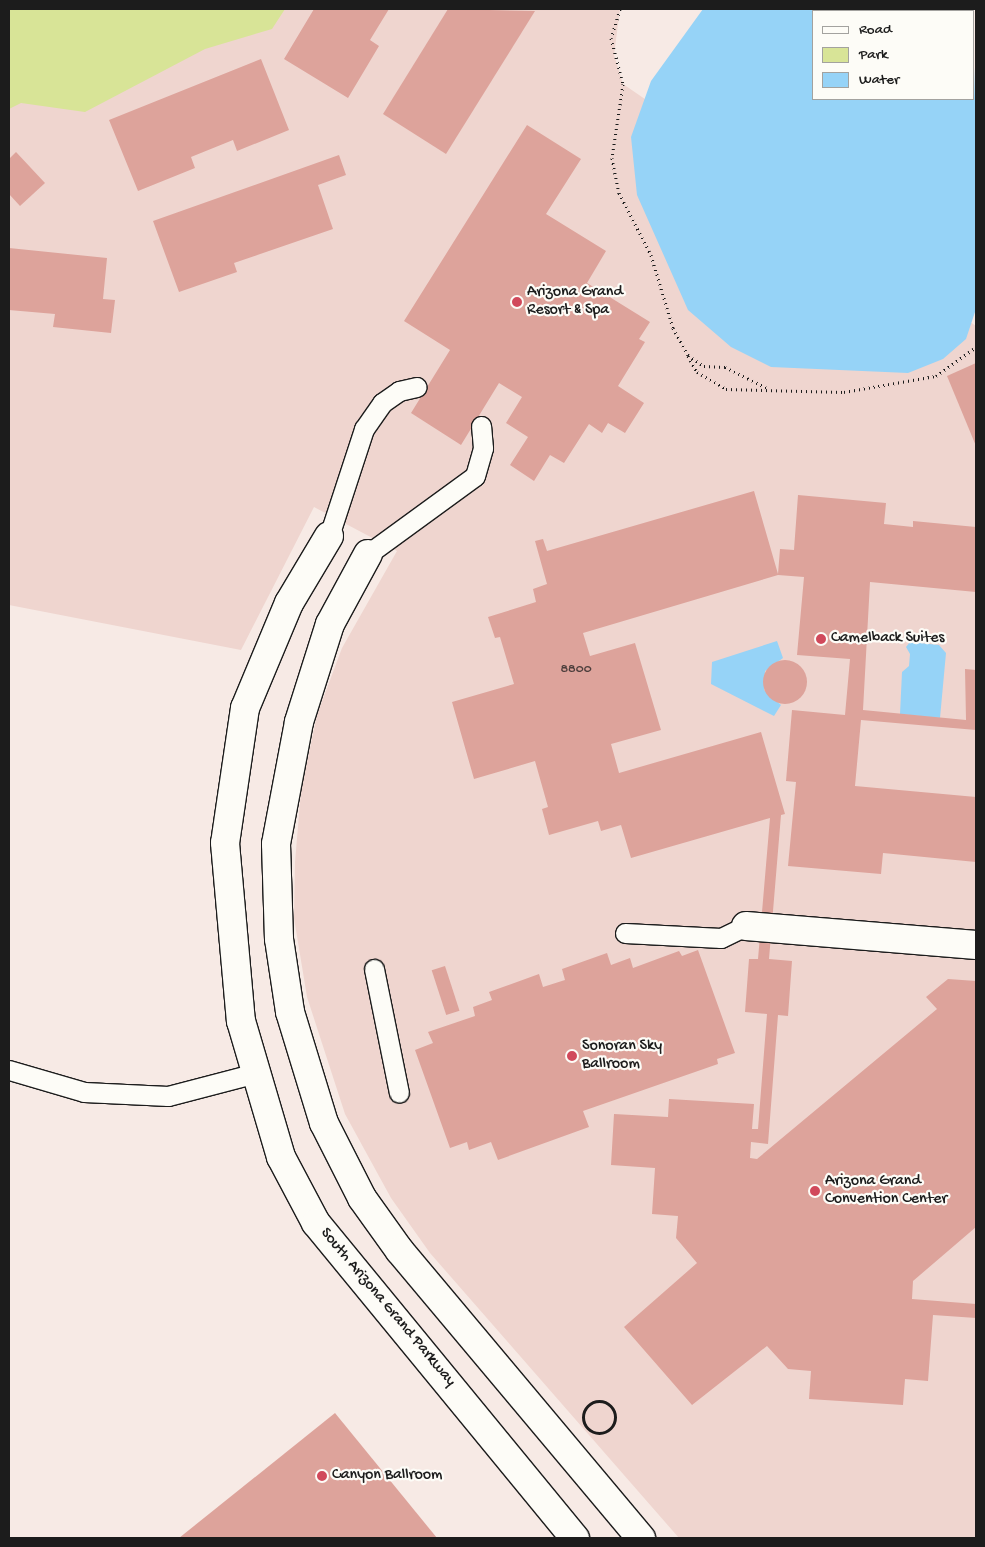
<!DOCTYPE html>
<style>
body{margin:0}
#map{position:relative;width:985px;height:1547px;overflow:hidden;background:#f7eae5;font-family:"Gochi Hand",sans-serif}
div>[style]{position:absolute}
.built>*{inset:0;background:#efd5cf}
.green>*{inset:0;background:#d8e497}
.water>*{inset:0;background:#96d3f7}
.building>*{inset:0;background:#dda39b;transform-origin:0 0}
.round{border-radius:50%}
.path>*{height:3px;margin-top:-1.5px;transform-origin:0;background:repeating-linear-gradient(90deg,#1c1c1c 0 1px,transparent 0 5px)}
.path>.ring{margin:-1.5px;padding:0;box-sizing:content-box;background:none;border:3px solid #1c1c1c;border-radius:50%}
.roads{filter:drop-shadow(1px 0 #1c1c1c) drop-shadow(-1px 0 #1c1c1c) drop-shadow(0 1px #1c1c1c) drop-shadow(0 -1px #1c1c1c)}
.lane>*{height:19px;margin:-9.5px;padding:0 9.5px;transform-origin:9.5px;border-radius:9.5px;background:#fdfcf7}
.street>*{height:28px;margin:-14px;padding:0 14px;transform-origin:14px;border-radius:14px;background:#fdfcf7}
.secondary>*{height:28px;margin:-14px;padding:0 14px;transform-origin:14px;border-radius:14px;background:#fdfcf7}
.dots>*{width:14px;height:14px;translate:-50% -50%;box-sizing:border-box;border:2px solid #fdfcf7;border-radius:50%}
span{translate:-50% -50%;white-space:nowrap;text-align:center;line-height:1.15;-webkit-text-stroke:4.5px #fdfcf7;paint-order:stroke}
.number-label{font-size:14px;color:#4c3e3c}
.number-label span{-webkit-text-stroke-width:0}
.poi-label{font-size:16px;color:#1c1c1c}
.left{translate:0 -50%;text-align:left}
.street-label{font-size:16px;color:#1c1c1c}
.frame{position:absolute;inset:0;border:10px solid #1c1c1c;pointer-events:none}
.legend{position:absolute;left:812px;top:10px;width:162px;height:90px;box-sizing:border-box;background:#fdfcf7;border:1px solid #a3a29f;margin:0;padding:6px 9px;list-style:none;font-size:15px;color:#1c1c1c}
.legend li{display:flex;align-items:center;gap:10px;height:25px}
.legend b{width:25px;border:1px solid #a3a29f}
</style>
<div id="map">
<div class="built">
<div style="clip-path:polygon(258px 9px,620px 9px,614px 55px,623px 84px,976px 326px,976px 1538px,679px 1538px,430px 1253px,391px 1198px,345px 1114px,307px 997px,294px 918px,295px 862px,301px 791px,317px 715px,342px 648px,397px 551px,314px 507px,241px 650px,9px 605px,9px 91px)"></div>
</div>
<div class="green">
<div style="clip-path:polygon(9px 9px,285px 9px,272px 29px,205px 49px,85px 112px,21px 103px,9px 109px)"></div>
</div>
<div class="water">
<div style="clip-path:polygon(703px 9px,940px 9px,814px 11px,814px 99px,974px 99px,976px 35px,976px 309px,966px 339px,943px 359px,908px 373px,771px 367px,731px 347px,688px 310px,637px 195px,631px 137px,651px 81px)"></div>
<div style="clip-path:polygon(777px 641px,783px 658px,765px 671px,764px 690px,781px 705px,774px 716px,711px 684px,712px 662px)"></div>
<div style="clip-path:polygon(910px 642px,939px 645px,946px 653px,940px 718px,900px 714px,902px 672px,909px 666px,910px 654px,906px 647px)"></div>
</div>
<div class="building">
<div style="clip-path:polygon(314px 9px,389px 9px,370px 40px,379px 46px,348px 98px,284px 59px)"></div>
<div style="clip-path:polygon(448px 9px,535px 11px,446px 154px,383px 114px)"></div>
<div style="clip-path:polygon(261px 59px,289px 130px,237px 151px,233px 140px,191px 157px,195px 168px,138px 191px,109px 120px)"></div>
<div style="clip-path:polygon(527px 125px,581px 159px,546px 214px,606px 251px,587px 283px,650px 322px,639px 339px,645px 342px,618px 386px,644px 403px,625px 433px,608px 423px,602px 433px,589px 424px,564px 463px,550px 455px,534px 481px,510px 465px,528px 437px,506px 423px,522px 397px,499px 383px,461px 445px,411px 413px,450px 350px,404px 321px)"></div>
<div style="clip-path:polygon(16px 152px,45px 183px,20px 206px,9px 194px,9px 159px)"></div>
<div style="clip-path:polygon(339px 155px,346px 175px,318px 185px,333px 229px,234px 263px,237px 272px,179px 292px,153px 221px)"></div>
<div style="clip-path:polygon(9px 248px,107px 258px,103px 299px,115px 300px,111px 333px,53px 327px,55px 314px,9px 310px)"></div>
<div style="clip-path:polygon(976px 363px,976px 446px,947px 376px)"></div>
<div style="clip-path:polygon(754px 491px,778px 574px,780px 549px,794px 550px,798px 495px,886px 503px,884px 524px,913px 527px,913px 521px,976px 527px,976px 592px,870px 582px,863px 710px,966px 720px,965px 669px,976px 670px,976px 730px,861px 720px,855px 786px,976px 797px,976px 862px,883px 853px,881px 874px,788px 866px,796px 782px,786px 781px,792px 710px,845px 715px,850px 659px,797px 655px,804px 577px,778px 575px,583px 633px,590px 656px,635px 643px,661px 730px,611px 744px,619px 773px,761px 732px,785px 814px,781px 815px,769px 959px,792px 961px,788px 1016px,778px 1015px,768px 1144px,751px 1142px,750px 1158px,757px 1159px,937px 1009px,926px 997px,948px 979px,976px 981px,976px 1227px,913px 1281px,912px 1299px,976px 1304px,976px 1318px,933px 1315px,928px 1381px,905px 1379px,903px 1405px,809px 1399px,811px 1371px,788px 1369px,767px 1346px,692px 1405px,624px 1327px,697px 1263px,676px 1238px,678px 1216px,652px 1214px,655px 1168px,611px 1165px,614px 1114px,668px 1117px,669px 1099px,754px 1104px,752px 1129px,758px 1129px,767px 1014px,745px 1012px,749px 959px,758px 959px,770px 818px,631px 858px,621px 825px,601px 831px,598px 821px,549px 835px,542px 809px,548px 807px,535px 761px,474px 779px,452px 702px,514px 684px,500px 637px,495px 638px,488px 617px,536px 602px,533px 589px,547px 584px,535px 541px,543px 539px,547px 551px)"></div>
<div class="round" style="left:763px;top:660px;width:44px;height:44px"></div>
<div style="clip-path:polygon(698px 950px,735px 1053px,717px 1059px,718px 1064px,583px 1111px,589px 1127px,498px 1160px,491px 1142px,469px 1150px,467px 1142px,450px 1148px,415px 1050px,433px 1043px,428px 1032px,475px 1016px,473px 1007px,492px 1000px,489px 992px,539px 974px,543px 987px,565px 980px,562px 969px,607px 953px,611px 965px,630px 958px,633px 968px,679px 951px,682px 956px)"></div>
<div style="left:445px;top:966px;width:47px;height:14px;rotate:72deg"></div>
<div style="clip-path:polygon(335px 1413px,437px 1538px,179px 1538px)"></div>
</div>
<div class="path">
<div style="left:620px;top:9px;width:30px;rotate:107deg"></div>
<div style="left:611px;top:38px;width:48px;rotate:75.4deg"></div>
<div style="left:623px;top:84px;width:75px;rotate:98.5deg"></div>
<div style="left:612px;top:158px;width:36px;rotate:79deg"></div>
<div style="left:619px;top:193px;width:70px;rotate:62.7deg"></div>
<div style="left:651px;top:255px;width:76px;rotate:73.2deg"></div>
<div style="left:673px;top:328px;width:31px;rotate:61deg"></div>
<div style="left:688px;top:355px;width:19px;rotate:35deg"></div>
<div style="left:704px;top:366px;width:21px;rotate:3deg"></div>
<div style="left:725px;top:367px;width:47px;rotate:26.6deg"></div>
<div style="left:688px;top:356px;width:18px;rotate:61deg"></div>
<div style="left:697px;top:372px;width:34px;rotate:30deg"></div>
<div style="left:726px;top:389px;width:118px;rotate:1.5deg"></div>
<div style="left:844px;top:392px;width:93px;rotate:-9.9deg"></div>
<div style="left:936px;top:376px;width:49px;rotate:-35.9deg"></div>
<div class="ring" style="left:583px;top:1401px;width:29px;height:29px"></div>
</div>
<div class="roads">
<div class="lane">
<div style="left:329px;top:536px;width:113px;rotate:-71.9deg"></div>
<div style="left:364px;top:429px;width:32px;rotate:-55deg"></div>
<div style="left:382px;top:403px;width:21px;rotate:-35deg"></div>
<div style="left:399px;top:391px;width:18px;rotate:-13deg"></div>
<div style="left:368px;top:554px;width:132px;rotate:-36.1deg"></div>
<div style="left:475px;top:476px;width:29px;rotate:-74deg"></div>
<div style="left:483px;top:448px;width:22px;rotate:-95deg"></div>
<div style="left:625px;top:933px;width:96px;rotate:3deg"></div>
<div style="left:721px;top:938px;width:28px;rotate:-26deg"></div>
<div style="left:374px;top:969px;width:126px;rotate:78.6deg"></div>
<div style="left:9px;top:1070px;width:78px;rotate:16.3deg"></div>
<div style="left:84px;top:1092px;width:84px;rotate:2.7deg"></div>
<div style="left:168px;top:1096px;width:91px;rotate:-14.6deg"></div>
</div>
<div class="street">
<div style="left:746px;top:926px;width:231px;rotate:4.7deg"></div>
</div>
<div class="secondary">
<div style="left:329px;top:536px;width:78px;rotate:120.8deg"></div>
<div style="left:289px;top:603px;width:114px;rotate:112.7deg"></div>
<div style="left:245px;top:708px;width:136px;rotate:98.4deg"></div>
<div style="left:225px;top:843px;width:179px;rotate:84.9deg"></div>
<div style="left:241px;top:1021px;width:142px;rotate:73.6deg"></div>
<div style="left:281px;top:1157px;width:75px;rotate:62.1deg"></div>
<div style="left:316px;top:1223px;width:408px;rotate:50.6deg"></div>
<div style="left:368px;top:554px;width:80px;rotate:118.5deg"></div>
<div style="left:330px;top:624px;width:103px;rotate:107.6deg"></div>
<div style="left:299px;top:722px;width:124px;rotate:100.7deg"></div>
<div style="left:276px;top:844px;width:95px;rotate:88.2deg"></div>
<div style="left:279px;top:939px;width:74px;rotate:81.4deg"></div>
<div style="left:290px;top:1012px;width:116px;rotate:73deg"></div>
<div style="left:324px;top:1123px;width:84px;rotate:63.1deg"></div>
<div style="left:362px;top:1198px;width:65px;rotate:54.4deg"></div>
<div style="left:400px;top:1251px;width:375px;rotate:50deg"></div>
</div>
</div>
<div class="dots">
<div style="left:517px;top:302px;background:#d1495b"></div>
<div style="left:821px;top:639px;background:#d1495b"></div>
<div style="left:572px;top:1056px;background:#d1495b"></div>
<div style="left:815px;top:1191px;background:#d1495b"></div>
<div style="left:322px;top:1476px;background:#d1495b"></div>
</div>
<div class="number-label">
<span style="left:576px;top:670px">8800</span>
</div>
<div class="poi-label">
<span class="left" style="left:527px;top:302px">Arizona Grand<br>Resort &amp; Spa</span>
<span class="left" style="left:831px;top:639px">Camelback Suites</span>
<span class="left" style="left:582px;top:1056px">Sonoran Sky<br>Ballroom</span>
<span class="left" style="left:825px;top:1191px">Arizona Grand<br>Convention Center</span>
<span class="left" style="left:332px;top:1476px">Canyon Ballroom</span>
</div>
<div class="street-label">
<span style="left:387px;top:1308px;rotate:50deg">South Arizona Grand Parkway</span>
</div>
<div class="frame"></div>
<ul class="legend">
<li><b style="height:6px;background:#fdfcf7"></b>Road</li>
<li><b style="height:14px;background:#d8e497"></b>Park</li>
<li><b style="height:14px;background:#96d3f7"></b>Water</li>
</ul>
</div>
